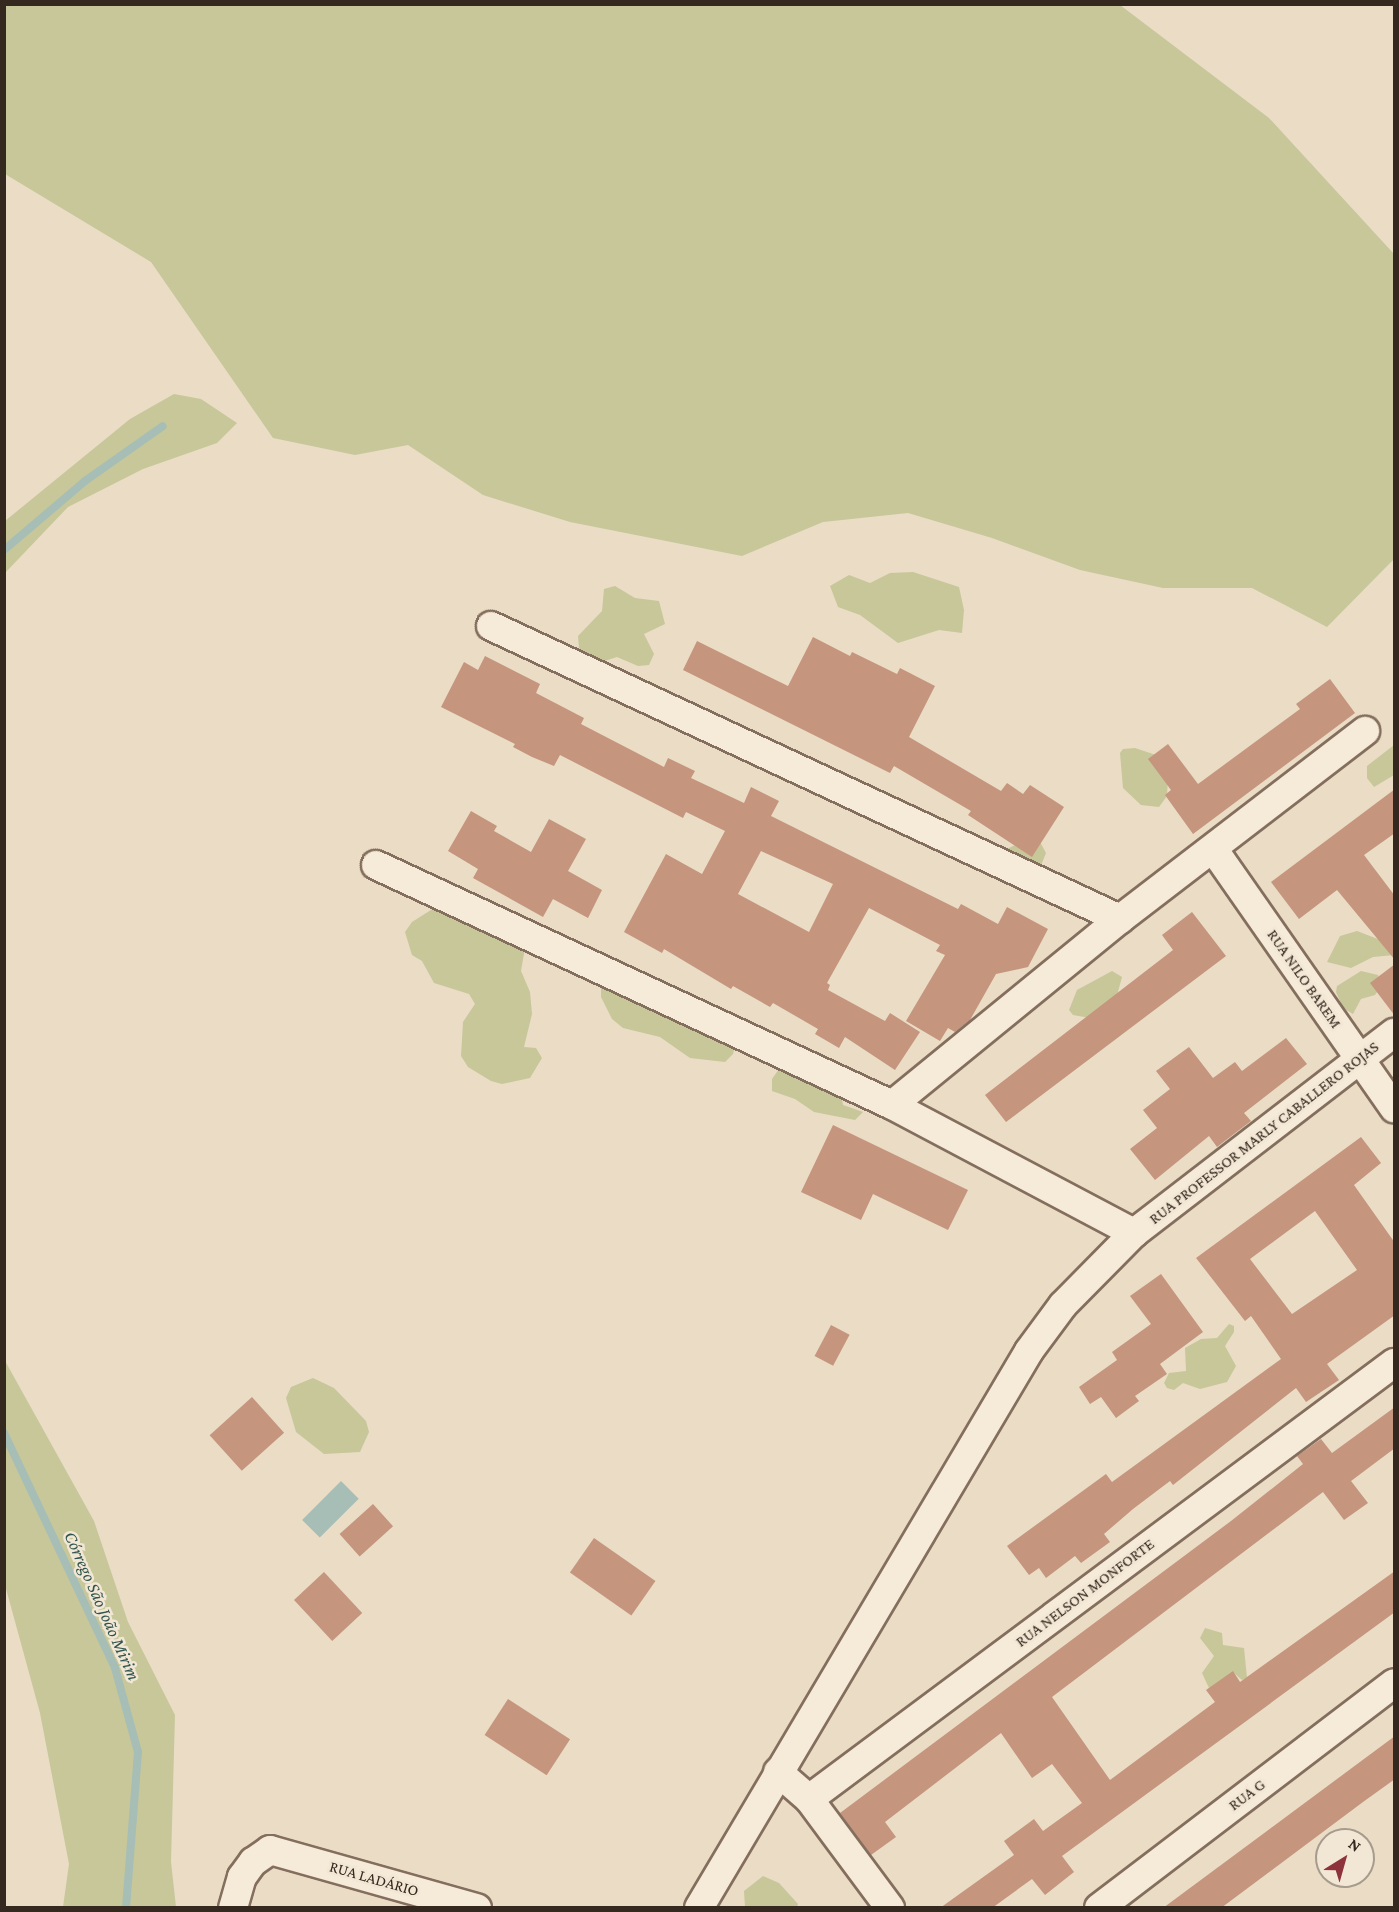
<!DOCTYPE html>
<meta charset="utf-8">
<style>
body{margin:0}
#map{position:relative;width:1399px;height:1912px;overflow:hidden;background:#eadcc5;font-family:"Crimson Pro",serif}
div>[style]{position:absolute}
.green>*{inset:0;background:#c7c79a}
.water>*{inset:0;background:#a6beb5;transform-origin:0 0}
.stream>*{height:8px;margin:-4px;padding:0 4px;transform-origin:4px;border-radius:4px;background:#a6beb5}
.building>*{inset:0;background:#c5957e;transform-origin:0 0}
.roads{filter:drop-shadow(2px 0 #846e5d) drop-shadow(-2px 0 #846e5d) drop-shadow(0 2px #846e5d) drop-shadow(0 -2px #846e5d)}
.street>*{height:28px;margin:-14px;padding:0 14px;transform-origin:14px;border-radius:14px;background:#f6ead8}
span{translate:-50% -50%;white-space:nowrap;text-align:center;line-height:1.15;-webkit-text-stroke:5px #f2e7d4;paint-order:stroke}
.street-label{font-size:16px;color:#35281f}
.water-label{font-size:18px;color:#30544e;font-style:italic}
.frame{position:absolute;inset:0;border:6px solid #35281f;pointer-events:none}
.north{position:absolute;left:1315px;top:1828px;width:60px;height:60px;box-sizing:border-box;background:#f2e7d4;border:2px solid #a69b8c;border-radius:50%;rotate:37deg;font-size:16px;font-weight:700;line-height:24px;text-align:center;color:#35281f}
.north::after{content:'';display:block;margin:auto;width:21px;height:27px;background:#8e323b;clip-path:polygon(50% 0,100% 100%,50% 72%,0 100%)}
</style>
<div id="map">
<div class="green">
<div style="clip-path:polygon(5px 4px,1120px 5px,1269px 118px,1394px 254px,1394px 559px,1327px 627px,1252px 588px,1163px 588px,1080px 570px,992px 538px,908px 513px,823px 522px,742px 556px,570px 522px,483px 495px,408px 445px,355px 455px,273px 438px,151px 262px,5px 174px)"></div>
<div style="clip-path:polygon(174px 394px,201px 399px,237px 423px,217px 443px,143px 469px,68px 507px,5px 573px,5px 521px,130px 419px)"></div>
<div style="clip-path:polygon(913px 572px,959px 587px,964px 610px,962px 633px,939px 630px,898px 643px,860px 615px,838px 607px,830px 586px,849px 575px,870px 583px,890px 573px)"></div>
<div style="clip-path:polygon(615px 586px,635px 598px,659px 601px,665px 624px,644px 634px,654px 654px,649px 665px,638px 666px,617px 657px,595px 664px,579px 648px,578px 636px,602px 611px,604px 589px)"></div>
<div style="clip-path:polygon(1394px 745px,1394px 775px,1374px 787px,1367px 778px,1367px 766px)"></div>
<div style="clip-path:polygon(1135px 748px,1156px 755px,1168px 778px,1167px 796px,1159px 807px,1141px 805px,1123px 788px,1120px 753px,1123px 749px)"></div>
<div style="clip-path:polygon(1031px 837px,1040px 842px,1046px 853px,1040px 868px,1005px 850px)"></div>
<div style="clip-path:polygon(442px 903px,525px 948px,521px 971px,530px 992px,532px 1014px,524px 1047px,536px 1048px,542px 1058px,530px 1078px,502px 1084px,491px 1081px,468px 1067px,461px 1056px,463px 1022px,475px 1004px,469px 994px,434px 983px,422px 961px,412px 955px,405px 932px,412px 922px)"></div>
<div style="clip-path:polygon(1357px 931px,1383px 941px,1394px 955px,1373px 957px,1351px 968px,1327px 962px,1340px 936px)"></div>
<div style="clip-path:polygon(1112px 971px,1122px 977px,1116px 999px,1090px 1018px,1073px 1015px,1069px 1010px,1077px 990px)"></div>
<div style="clip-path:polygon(1361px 971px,1378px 975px,1381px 986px,1375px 995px,1361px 999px,1353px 1014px,1343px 1008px,1336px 992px,1337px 986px)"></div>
<div style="clip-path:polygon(601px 984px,658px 1007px,664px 1015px,687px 1016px,736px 1043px,733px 1054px,725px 1062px,690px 1058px,660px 1037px,623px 1028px,612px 1019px,601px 997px)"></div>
<div style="clip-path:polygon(790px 1068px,841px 1093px,843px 1105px,863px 1112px,855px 1120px,814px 1112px,795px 1099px,772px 1091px,772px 1079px,779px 1069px)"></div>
<div style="clip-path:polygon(1229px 1324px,1234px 1326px,1234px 1332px,1225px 1346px,1236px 1366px,1227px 1382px,1200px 1389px,1183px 1383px,1174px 1390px,1167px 1388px,1164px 1383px,1169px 1373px,1186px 1371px,1185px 1348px,1201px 1339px,1217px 1338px)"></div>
<div style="clip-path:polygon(4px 1359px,94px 1521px,128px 1622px,175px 1715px,171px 1862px,176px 1907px,63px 1907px,69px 1864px,40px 1713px,5px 1585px)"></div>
<div style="clip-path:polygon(313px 1378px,334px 1388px,366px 1421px,369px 1432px,360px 1452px,324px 1454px,296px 1432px,286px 1398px,291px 1387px)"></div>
<div style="clip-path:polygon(1205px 1628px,1222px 1633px,1223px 1645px,1244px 1648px,1247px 1678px,1242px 1680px,1234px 1673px,1209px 1688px,1202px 1673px,1214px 1656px,1200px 1638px)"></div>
<div style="clip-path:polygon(763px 1876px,779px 1883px,798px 1904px,797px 1907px,745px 1907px,744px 1891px)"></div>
</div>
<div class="water">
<div style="left:341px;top:1481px;width:25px;height:55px;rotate:45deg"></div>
</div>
<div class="stream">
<div style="left:4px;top:550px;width:106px;rotate:-40.4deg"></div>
<div style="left:85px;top:481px;width:95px;rotate:-35.2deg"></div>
<div style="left:4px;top:1433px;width:260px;rotate:64.7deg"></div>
<div style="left:115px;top:1668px;width:87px;rotate:74.7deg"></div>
<div style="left:138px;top:1752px;width:156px;rotate:94.4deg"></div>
</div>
<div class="building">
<div style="clip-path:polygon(813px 637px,850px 656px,852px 652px,897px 674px,900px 668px,935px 686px,909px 737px,1001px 791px,1007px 783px,1023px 794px,1030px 785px,1064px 807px,1032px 857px,968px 815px,971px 811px,894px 766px,890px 773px,683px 670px,697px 641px,788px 686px)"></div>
<div style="clip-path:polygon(evenodd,485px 656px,540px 684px,536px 693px,584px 718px,581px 724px,664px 767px,668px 758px,695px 771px,691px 778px,744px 803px,751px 787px,779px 801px,771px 816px,958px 909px,961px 904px,998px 924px,1007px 907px,1048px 929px,1028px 967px,996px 974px,970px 1020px,955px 1032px,948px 1028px,940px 1041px,906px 1021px,945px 955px,936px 951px,940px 945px,869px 908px,827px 983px,830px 985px,828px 990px,885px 1021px,890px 1013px,920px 1032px,895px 1070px,845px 1037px,839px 1048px,815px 1034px,818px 1029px,773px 1003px,770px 1007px,733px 986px,731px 989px,664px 949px,662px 953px,624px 932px,666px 854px,702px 874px,725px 831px,686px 812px,683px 818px,560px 755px,554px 766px,532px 757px,513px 747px,515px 744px,441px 707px,464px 662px,478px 670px,485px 656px,761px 851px,833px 884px,809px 932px,738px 894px,761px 851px)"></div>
<div style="clip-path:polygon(1330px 679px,1355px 713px,1193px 834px,1165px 795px,1171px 790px,1148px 759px,1168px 744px,1198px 784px,1300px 709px,1296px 704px)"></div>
<div style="clip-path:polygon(1395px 789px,1395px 833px,1364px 855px,1395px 896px,1395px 960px,1337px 890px,1299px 919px,1271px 882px)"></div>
<div style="clip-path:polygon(471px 811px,497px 826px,494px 831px,531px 852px,549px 819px,586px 839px,568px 871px,602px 890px,588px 918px,553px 899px,543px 917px,473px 878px,478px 869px,448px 851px)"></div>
<div style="clip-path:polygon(1192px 912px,1226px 956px,1006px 1122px,985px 1095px,1173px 950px,1162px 935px)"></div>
<div style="clip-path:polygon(1395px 964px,1395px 1016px,1370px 983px)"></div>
<div style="clip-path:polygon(1286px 1038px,1307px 1064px,1244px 1113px,1251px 1121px,1217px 1147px,1209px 1136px,1155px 1180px,1130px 1149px,1157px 1128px,1143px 1110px,1170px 1089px,1156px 1071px,1189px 1047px,1213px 1078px,1235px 1062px,1242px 1071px)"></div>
<div style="clip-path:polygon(833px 1125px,968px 1190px,948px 1230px,873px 1194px,861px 1220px,801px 1192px)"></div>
<div style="clip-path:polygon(evenodd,1361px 1137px,1381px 1163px,1354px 1185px,1395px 1243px,1395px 1315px,1327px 1364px,1339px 1380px,1306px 1402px,1296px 1388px,1173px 1485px,1170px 1481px,1133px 1509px,1104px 1534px,1110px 1542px,1081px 1563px,1075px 1556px,1046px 1578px,1039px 1568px,1029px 1575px,1007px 1546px,1106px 1474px,1112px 1482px,1281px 1359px,1251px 1316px,1245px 1321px,1196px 1258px,1361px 1137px,1315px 1211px,1357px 1270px,1292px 1314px,1250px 1259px,1315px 1211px)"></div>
<div style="clip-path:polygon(1161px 1274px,1203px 1332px,1160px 1364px,1167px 1374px,1135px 1396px,1139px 1401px,1116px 1418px,1101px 1397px,1090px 1404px,1079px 1387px,1117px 1360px,1112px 1352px,1151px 1324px,1130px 1296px)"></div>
<div style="left:831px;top:1325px;width:21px;height:35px;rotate:28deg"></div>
<div style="left:252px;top:1397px;width:48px;height:57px;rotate:48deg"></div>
<div style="clip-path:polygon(1395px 1407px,1395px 1448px,1351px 1481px,1368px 1503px,1344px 1520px,1323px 1492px,1052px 1697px,1110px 1780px,1215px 1702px,1206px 1690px,1233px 1671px,1240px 1682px,1395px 1571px,1395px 1612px,1062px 1856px,1074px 1872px,1045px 1895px,1032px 1879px,992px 1908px,940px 1908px,1014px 1855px,1004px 1841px,1034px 1819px,1043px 1831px,1082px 1803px,1052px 1764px,1032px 1778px,1001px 1733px,885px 1822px,896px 1837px,871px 1855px,840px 1813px,1231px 1521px,1303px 1464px,1297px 1456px,1321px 1439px,1332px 1453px)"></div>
<div style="left:373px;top:1504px;width:30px;height:45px;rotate:48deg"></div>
<div style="left:594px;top:1538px;width:75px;height:42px;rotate:35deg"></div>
<div style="left:324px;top:1572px;width:56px;height:41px;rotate:47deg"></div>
<div style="left:508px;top:1699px;width:74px;height:43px;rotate:33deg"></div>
<div style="clip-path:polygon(1395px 1736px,1395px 1779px,1363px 1802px,1221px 1908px,1163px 1908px)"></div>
</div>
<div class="roads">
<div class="street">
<div style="left:491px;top:626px;width:694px;rotate:24.98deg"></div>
<div style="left:1214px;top:850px;width:315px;rotate:55.1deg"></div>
<div style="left:376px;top:865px;width:569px;rotate:24.94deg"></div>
<div style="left:892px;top:1105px;width:274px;rotate:27.9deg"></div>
<div style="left:892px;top:1105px;width:294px;rotate:-39.2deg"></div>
<div style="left:1120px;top:919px;width:309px;rotate:-37.5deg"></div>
<div style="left:778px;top:1772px;width:41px;rotate:41.1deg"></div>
<div style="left:809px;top:1799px;width:730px;rotate:-36.7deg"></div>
<div style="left:809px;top:1799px;width:136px;rotate:53.4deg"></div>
<div style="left:233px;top:1908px;width:32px;rotate:-74deg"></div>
<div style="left:242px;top:1877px;width:19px;rotate:-54deg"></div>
<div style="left:253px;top:1862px;width:21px;rotate:-35deg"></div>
<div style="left:270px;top:1850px;width:215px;rotate:15.7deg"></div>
<div style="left:699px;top:1908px;width:647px;rotate:-59.35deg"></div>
<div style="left:1029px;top:1351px;width:57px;rotate:-53.5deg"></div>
<div style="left:1063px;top:1305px;width:101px;rotate:-45.4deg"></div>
<div style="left:1134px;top:1233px;width:328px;rotate:-37.6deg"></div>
<div style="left:1099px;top:1908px;width:371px;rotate:-37.3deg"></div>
</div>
</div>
<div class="street-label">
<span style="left:1304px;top:979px;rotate:55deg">RUA NILO BAREM</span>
<span style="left:1264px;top:1133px;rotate:-38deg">RUA PROFESSOR MARLY CABALLERO ROJAS</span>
<span style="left:1085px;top:1593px;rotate:-37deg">RUA NELSON MONFORTE</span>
<span style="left:1247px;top:1795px;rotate:-37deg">RUA G</span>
<span style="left:374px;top:1879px;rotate:16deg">RUA LADÁRIO</span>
</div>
<div class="water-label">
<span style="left:102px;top:1606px;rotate:66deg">Córrego São João Mirim</span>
</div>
<div class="frame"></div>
<div class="north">N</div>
</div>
